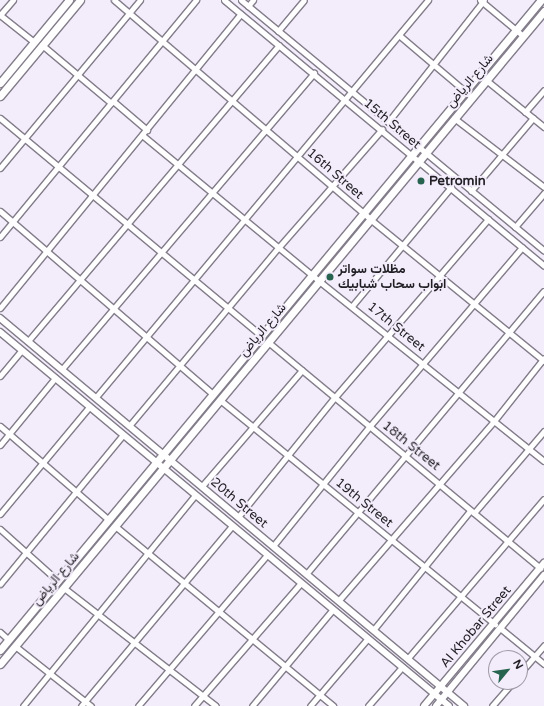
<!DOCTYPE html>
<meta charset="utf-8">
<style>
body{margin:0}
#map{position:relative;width:544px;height:706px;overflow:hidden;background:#f3ecfb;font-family:"Varela Round",Vazirmatn,sans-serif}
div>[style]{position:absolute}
.roads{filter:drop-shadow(1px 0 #837d8a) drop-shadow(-1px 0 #837d8a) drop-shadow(0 1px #837d8a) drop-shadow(0 -1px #837d8a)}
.minor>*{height:5px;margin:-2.5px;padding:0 2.5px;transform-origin:2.5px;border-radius:2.5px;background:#fff}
.tertiary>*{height:6px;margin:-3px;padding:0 3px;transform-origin:3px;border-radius:3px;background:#fff}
.secondary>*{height:7px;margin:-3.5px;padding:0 3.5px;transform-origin:3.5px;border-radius:3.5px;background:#fff}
.dots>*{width:11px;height:11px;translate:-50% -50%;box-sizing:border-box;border:2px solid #f3ecfb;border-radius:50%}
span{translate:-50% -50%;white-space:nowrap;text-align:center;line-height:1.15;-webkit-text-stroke:4px #f3ecfb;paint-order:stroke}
.street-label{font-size:13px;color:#211f24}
.poi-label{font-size:13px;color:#211f24;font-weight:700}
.left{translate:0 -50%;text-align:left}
.north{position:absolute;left:488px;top:650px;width:40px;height:40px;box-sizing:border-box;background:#f3ecfb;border:1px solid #9f9aa5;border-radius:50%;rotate:61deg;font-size:11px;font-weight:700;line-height:16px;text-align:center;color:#211f24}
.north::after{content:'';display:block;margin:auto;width:14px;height:18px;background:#27644f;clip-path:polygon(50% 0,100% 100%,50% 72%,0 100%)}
</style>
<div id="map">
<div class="roads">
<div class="minor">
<div style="left:114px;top:0;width:337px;rotate:40.5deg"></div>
<div style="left:370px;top:219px;width:225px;rotate:39.2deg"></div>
<div style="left:224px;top:0;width:416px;rotate:39.7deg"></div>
<div style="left:241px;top:0;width:393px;rotate:39.6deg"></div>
<div style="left:480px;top:0;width:56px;rotate:39.9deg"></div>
<div style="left:248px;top:6px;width:8px;rotate:-50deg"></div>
<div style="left:0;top:15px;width:43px;rotate:38.5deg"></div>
<div style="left:0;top:15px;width:20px;rotate:-49deg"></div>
<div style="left:278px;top:31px;width:40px;rotate:-50deg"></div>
<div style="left:400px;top:36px;width:94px;rotate:40.3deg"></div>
<div style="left:42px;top:45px;width:90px;rotate:40deg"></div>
<div style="left:486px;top:80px;width:75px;rotate:39deg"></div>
<div style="left:113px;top:101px;width:45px;rotate:40.5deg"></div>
<div style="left:525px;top:112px;width:29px;rotate:-49deg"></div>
<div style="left:0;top:118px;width:341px;rotate:39.8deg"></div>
<div style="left:454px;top:118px;width:113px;rotate:37.5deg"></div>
<div style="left:388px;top:122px;width:155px;rotate:-51.8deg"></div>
<div style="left:142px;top:135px;width:229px;rotate:39.5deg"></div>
<div style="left:319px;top:281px;width:288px;rotate:38.7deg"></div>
<div style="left:0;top:168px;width:219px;rotate:-50.2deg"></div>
<div style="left:471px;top:191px;width:96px;rotate:-49.7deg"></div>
<div style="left:0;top:211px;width:281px;rotate:40.7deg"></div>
<div style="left:515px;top:227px;width:45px;rotate:-49.5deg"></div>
<div style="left:0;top:237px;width:308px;rotate:-50.4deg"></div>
<div style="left:352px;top:306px;width:155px;rotate:-50.2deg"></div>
<div style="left:0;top:308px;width:380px;rotate:-50.7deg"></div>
<div style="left:28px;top:341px;width:388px;rotate:-49.7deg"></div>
<div style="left:268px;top:342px;width:354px;rotate:39.7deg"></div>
<div style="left:62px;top:369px;width:389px;rotate:-49.6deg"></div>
<div style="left:0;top:376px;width:34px;rotate:-50deg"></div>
<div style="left:96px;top:397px;width:518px;rotate:-50.1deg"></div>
<div style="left:220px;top:400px;width:355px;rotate:39.2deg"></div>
<div style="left:0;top:426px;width:144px;rotate:40.8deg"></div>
<div style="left:129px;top:426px;width:232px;rotate:-50.1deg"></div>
<div style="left:278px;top:248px;width:158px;rotate:-48.8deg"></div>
<div style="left:0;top:445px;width:87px;rotate:-50.6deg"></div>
<div style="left:202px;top:486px;width:153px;rotate:-49.2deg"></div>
<div style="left:474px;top:513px;width:108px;rotate:-49.5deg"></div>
<div style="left:0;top:514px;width:139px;rotate:-50.2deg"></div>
<div style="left:238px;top:517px;width:154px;rotate:-51.1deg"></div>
<div style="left:335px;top:397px;width:235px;rotate:-49.3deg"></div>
<div style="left:115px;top:526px;width:283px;rotate:39.5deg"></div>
<div style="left:0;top:529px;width:78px;rotate:41.9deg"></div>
<div style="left:273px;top:546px;width:153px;rotate:-51.1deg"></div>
<div style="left:369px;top:427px;width:236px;rotate:-49.6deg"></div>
<div style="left:307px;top:573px;width:368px;rotate:-50deg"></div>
<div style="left:0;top:584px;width:193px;rotate:-50.5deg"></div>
<div style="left:64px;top:588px;width:192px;rotate:37.8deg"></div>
<div style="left:339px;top:600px;width:237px;rotate:-49.1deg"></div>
<div style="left:494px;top:421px;width:80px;rotate:-51.6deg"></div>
<div style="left:500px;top:628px;width:57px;rotate:39.3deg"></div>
<div style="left:374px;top:629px;width:152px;rotate:-50.9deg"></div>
<div style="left:0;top:632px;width:12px;rotate:42deg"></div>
<div style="left:15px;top:646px;width:97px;rotate:38.3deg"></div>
<div style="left:408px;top:658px;width:209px;rotate:-49.5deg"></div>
<div style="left:520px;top:673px;width:37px;rotate:-49deg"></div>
<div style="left:23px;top:706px;width:272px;rotate:-50.8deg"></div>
<div style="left:81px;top:706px;width:235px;rotate:-50deg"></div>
<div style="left:138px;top:706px;width:199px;rotate:-49.5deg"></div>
<div style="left:194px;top:706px;width:163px;rotate:-49deg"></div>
<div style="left:252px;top:706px;width:126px;rotate:-50.1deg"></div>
<div style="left:310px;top:706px;width:89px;rotate:-49.5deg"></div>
<div style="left:368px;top:706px;width:52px;rotate:-48.9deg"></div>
<div style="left:492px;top:706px;width:32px;rotate:-49deg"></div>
</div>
<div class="tertiary">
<div style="left:0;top:318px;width:605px;rotate:39.9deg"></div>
<div style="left:0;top:332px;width:584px;rotate:39.79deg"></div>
<div style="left:424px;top:706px;width:187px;rotate:-50deg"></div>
<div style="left:436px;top:706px;width:170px;rotate:-50.5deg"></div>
</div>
<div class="secondary">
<div style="left:0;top:83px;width:108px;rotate:-50.3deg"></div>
<div style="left:0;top:96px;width:125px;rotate:-50.2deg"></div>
<div style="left:0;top:650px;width:846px;rotate:-50.23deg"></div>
<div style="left:0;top:664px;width:850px;rotate:-50.2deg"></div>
</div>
</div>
<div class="dots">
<div style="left:421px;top:181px;background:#27644f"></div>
<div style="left:330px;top:277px;background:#27644f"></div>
</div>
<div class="street-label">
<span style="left:470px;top:81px;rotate:-50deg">شارع الرياض</span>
<span style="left:392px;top:124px;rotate:40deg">15th Street</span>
<span style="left:335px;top:174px;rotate:41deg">16th Street</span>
<span style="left:396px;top:327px;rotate:39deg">17th Street</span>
<span style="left:263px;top:330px;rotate:-50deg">شارع الرياض</span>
<span style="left:411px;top:446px;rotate:39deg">18th Street</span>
<span style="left:239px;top:503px;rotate:40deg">20th Street</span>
<span style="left:364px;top:503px;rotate:39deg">19th Street</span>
<span style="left:56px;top:579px;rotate:-50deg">شارع الرياض</span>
<span style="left:476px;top:627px;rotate:-50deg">Al Khobar Street</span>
</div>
<div class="poi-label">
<span class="left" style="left:429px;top:181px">Petromin</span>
<span class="left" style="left:338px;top:277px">مظلات سواتر<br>ابواب سحاب شبابيك</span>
</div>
<div class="north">N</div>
</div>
